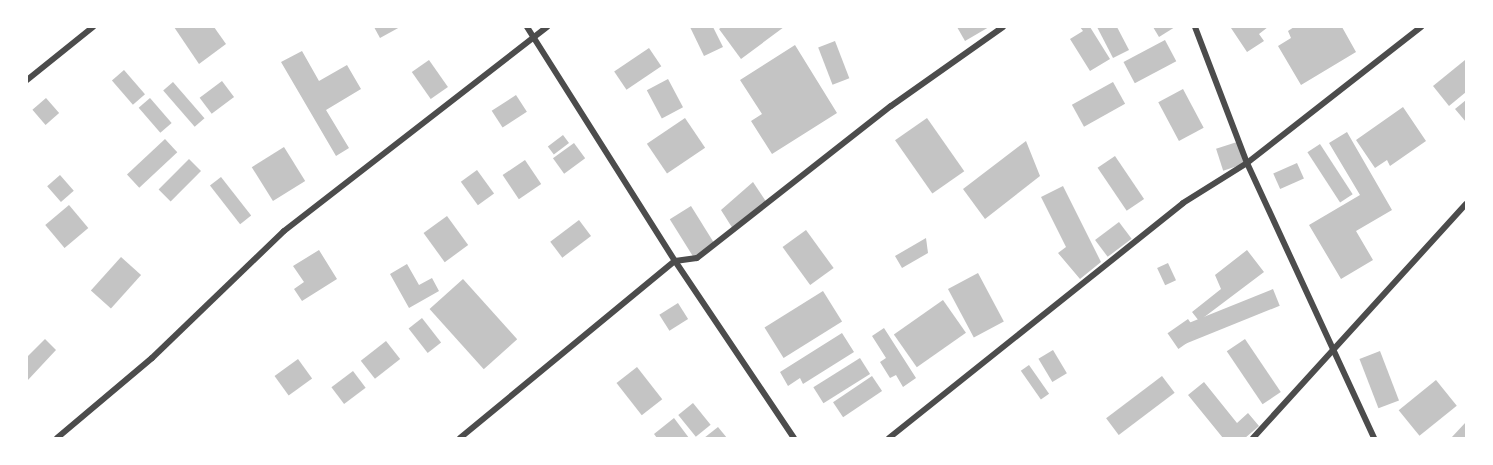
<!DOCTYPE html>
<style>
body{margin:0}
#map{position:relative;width:1493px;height:465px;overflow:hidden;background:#fff;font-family:"Exo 2",sans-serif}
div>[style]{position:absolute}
.building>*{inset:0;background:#c4c4c4;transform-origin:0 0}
.minor>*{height:6px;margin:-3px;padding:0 3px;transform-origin:3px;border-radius:3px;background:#4c4c4c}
span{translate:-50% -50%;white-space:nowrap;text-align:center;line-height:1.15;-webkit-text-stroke:4.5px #fff;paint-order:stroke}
.frame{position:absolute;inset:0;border:28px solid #fff;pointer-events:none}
</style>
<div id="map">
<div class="building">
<div style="clip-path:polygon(174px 27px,214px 27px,226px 44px,199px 64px)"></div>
<div style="clip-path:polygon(374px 27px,400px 27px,380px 38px)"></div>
<div style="clip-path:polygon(690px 27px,713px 27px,723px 47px,704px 56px)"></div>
<div style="clip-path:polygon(722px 27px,784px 27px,741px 59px,719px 29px)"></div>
<div style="clip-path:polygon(957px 27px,989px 27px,965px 41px)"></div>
<div style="clip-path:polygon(1080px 27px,1090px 27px,1110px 59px,1090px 71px,1070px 39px,1083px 31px)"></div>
<div style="clip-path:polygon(1097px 27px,1117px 27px,1129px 50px,1113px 58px)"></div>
<div style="clip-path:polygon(1153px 27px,1175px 27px,1159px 37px)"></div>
<div style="clip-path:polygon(1268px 27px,1259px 34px,1264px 41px,1247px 52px,1231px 28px)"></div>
<div style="clip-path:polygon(1294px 27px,1342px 27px,1356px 52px,1301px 85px,1278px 46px,1291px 38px,1288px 31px)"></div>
<div style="left:1165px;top:40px;width:24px;height:47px;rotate:62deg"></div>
<div style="left:835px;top:41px;width:40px;height:18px;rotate:69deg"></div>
<div style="clip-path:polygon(795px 45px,837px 113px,772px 154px,751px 121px,762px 114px,740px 80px)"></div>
<div style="left:649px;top:48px;width:22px;height:42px;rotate:56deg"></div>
<div style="clip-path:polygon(302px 51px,319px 81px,347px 65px,361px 89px,326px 110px,349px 148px,336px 156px,281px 62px)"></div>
<div style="left:429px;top:60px;width:33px;height:21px;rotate:55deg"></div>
<div style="clip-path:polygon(1465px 60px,1466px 92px,1449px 106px,1433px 86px)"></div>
<div style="left:124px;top:70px;width:32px;height:16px;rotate:49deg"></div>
<div style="left:668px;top:79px;width:32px;height:24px;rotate:62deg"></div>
<div style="left:222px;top:81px;width:20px;height:28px;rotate:53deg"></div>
<div style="left:173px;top:82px;width:48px;height:13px;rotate:49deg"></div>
<div style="left:1113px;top:82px;width:25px;height:47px;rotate:61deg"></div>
<div style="left:1183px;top:89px;width:44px;height:28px;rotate:62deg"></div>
<div style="left:516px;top:95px;width:20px;height:29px;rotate:57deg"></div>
<div style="left:46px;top:98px;width:20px;height:18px;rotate:49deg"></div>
<div style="left:150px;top:98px;width:33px;height:15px;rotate:49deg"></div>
<div style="clip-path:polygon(1466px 100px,1466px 122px,1455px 109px)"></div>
<div style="clip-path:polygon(1403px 107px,1426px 141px,1390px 166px,1387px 160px,1375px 168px,1356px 140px)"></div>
<div style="left:685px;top:118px;width:36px;height:46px;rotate:56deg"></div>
<div style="left:927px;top:118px;width:65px;height:39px;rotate:55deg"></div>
<div style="clip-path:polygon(1347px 132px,1392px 210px,1356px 231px,1373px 260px,1341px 279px,1309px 225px,1360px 195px,1329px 143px)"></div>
<div style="left:563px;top:135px;width:10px;height:19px;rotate:53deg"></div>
<div style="left:165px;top:139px;width:18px;height:52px;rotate:47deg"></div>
<div style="clip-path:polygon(1026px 141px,1040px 176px,985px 219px,963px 189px)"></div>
<div style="left:1237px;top:142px;width:23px;height:22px;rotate:72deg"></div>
<div style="left:574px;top:143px;width:19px;height:26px;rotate:54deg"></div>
<div style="left:1320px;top:144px;width:60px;height:15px;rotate:57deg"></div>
<div style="left:284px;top:147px;width:40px;height:38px;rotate:58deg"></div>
<div style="left:1115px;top:156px;width:52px;height:21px;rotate:56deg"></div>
<div style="left:189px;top:159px;width:17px;height:43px;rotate:45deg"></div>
<div style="left:525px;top:160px;width:29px;height:27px;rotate:56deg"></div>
<div style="left:1297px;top:163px;width:17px;height:26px;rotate:66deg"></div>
<div style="left:477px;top:170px;width:29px;height:20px;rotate:54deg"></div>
<div style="left:60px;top:175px;width:21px;height:17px;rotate:49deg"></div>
<div style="left:221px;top:177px;width:49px;height:14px;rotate:52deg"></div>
<div style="clip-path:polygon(753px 182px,767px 203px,733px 229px,721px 210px)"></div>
<div style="clip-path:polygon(1063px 186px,1101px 262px,1080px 279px,1058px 253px,1066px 247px,1041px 197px)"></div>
<div style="left:69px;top:205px;width:30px;height:31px;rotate:50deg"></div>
<div style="left:691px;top:206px;width:45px;height:25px;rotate:58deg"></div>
<div style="left:447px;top:216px;width:36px;height:29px;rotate:54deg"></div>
<div style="left:579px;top:220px;width:20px;height:36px;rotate:53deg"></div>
<div style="left:1119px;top:222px;width:21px;height:30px;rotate:53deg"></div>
<div style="left:806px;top:230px;width:47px;height:29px;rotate:54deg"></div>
<div style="clip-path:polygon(926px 238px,928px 253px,902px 268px,895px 256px)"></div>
<div style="clip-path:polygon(319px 250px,337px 279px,302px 301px,294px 289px,304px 282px,293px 266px)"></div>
<div style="clip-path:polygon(1247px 250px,1264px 272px,1199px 321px,1192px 312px,1221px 289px,1215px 275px)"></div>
<div style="left:121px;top:257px;width:27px;height:45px;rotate:42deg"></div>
<div style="left:1168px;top:263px;width:19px;height:12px;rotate:65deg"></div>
<div style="clip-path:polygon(407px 264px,419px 285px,432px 278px,439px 291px,409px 308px,390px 274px)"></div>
<div style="left:978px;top:273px;width:55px;height:34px;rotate:62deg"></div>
<div style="left:463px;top:279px;width:81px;height:45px;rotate:48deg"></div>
<div style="left:1273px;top:289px;width:18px;height:103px;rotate:68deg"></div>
<div style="left:823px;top:291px;width:36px;height:69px;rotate:58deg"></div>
<div style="left:943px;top:300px;width:40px;height:60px;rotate:55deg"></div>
<div style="left:678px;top:303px;width:19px;height:22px;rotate:58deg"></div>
<div style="left:422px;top:318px;width:31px;height:17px;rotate:52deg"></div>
<div style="left:1188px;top:319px;width:19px;height:25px;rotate:55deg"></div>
<div style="clip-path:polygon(884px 328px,916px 378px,903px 387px,896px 375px,890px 378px,880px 362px,886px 358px,872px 336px)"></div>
<div style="clip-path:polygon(842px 333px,854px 352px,803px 384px,800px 378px,788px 386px,780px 372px)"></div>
<div style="clip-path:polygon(45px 339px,56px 350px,27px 381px,27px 357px)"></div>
<div style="left:1245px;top:339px;width:64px;height:22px;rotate:56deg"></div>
<div style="left:386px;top:341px;width:23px;height:32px;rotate:52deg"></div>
<div style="left:1053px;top:350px;width:27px;height:17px;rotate:59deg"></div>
<div style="left:1380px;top:351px;width:53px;height:22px;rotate:69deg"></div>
<div style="left:860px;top:358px;width:19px;height:55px;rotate:58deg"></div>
<div style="left:298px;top:359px;width:24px;height:29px;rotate:54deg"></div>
<div style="left:1029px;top:365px;width:35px;height:10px;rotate:55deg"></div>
<div style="left:637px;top:367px;width:41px;height:26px;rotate:52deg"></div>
<div style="left:353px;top:371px;width:21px;height:27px;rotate:53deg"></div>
<div style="left:872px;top:376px;width:18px;height:47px;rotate:56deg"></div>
<div style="left:1162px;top:376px;width:21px;height:70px;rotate:53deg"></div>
<div style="left:1436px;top:380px;width:33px;height:48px;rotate:51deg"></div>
<div style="clip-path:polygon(1204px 382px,1237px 423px,1248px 413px,1259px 426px,1245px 438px,1223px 438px,1188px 395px)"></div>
<div style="left:693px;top:403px;width:28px;height:19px;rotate:51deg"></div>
<div style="clip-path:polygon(674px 418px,689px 438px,657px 438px,654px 434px)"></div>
<div style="clip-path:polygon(1466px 422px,1466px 438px,1451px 438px)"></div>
<div style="clip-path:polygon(718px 427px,727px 438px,704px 438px)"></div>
</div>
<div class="minor">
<div style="left:527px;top:27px;width:277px;rotate:57.7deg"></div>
<div style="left:675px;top:261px;width:213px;rotate:56.1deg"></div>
<div style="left:1195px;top:27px;width:146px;rotate:69.1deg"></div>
<div style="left:1247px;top:163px;width:303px;rotate:65.2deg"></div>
<div style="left:27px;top:80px;width:85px;rotate:-38.8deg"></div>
<div style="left:57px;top:438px;width:124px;rotate:-40.1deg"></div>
<div style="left:152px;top:358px;width:183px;rotate:-43.9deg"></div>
<div style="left:284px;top:231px;width:333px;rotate:-37.8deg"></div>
<div style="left:460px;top:438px;width:278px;rotate:-39.5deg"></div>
<div style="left:675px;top:261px;width:22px;rotate:-8deg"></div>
<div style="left:697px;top:258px;width:246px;rotate:-38.1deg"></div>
<div style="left:891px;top:106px;width:137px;rotate:-35.2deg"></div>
<div style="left:889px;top:438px;width:376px;rotate:-38.6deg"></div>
<div style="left:1183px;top:203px;width:75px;rotate:-32deg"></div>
<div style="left:1247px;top:163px;width:221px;rotate:-38deg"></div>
<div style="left:1253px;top:438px;width:316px;rotate:-47.7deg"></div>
</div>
<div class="frame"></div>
</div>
